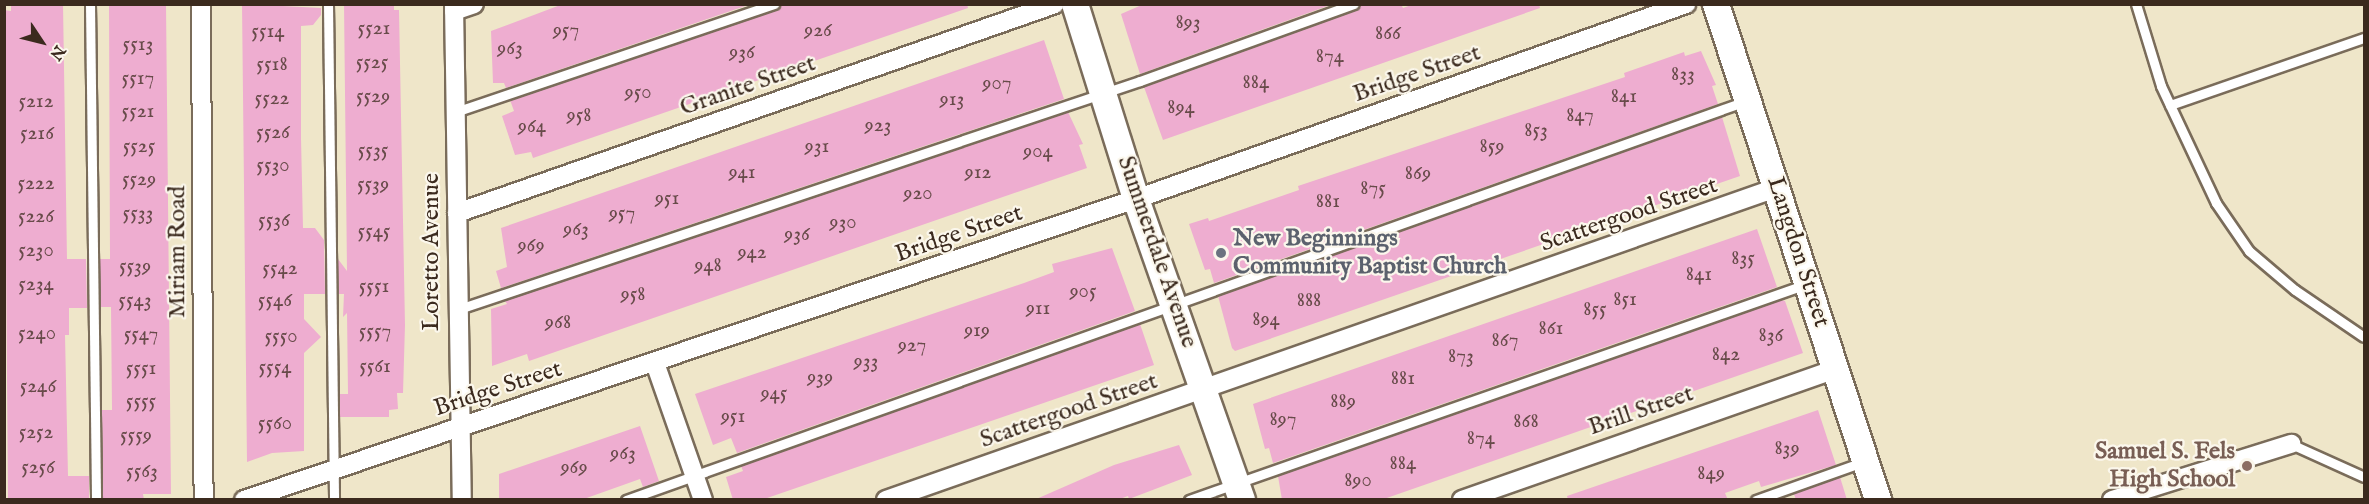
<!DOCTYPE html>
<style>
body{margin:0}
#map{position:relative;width:2369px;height:504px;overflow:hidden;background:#efe6c9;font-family:"IM FELL English",serif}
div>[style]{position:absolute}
.building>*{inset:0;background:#eeadd0}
.roads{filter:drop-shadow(2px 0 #7a6c5a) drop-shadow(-2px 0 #7a6c5a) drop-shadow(0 2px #7a6c5a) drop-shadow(0 -2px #7a6c5a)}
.lane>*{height:9px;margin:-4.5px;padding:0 4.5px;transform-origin:4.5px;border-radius:4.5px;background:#fff}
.street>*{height:18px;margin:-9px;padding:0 9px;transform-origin:9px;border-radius:9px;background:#fff}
.secondary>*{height:26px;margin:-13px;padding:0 13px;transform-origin:13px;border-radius:13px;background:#fff}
.dots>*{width:16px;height:16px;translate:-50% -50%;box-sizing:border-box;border:3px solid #fbf7ec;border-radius:50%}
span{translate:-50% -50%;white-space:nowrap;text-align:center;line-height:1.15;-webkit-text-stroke:4.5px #fbf7ec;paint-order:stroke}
.number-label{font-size:21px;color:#684b4a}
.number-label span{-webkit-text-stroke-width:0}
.street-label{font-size:24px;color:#3b2a1e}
.worship-label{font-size:24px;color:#5b616d;font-weight:700}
.left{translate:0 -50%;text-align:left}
.education-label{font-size:24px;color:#785e54;font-weight:700}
.right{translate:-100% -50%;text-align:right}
.frame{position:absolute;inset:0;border:6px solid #3b2a1e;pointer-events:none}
.north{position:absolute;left:12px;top:12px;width:60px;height:60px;-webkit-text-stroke:4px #fbf7ec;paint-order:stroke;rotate:125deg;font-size:16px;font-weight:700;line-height:24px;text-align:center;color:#3b2a1e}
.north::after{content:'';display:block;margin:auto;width:21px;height:27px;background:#3b2a1e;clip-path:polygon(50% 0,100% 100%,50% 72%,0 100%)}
</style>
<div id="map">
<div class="building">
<div style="clip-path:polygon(11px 4px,63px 4px,67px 259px,86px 259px,87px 308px,69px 308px,69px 335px,65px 335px,68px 476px,89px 476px,89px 500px,8px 500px,4px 10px,11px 11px)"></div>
<div style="clip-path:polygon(109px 4px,166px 4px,171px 494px,143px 494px,144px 500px,103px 500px,102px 410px,112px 410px,111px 307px,100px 307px,100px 259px,110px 259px)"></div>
<div style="clip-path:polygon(242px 4px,321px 8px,321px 15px,313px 25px,301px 26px,301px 138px,303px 228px,315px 228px,324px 240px,325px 294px,304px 294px,304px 319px,321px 337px,304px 353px,304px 451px,272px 453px,247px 462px)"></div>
<div style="clip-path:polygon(344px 4px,394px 4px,394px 10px,399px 10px,405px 325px,403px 393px,397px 393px,398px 409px,389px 410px,389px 417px,340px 417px,339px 394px,348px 394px,347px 313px,343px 317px,344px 294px,338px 294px,338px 259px,347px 271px)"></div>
<div style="clip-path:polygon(563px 4px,751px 4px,506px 88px,504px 83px,493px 83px,491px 31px)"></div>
<div style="clip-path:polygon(781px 4px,967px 4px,968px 8px,533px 158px,531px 152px,515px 155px,502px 116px,514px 111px,510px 100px,776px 10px)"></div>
<div style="clip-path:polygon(1144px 4px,1333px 4px,1140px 74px,1121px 14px)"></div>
<div style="clip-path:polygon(1361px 4px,1401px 4px,1403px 8px,1414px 4px,1539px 4px,1540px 8px,1163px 140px,1144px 87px,1356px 10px)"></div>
<div style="clip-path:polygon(1044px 40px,1064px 99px,501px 288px,496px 271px,507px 267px,501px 228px)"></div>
<div style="clip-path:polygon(1701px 51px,1716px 85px,1712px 86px,1718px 104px,1214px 283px,1210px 269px,1205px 270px,1189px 224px,1208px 218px,1209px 221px,1299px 190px,1298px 186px,1625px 77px,1624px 73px,1684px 52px,1685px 56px)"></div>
<div style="clip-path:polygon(1068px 112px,1083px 144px,1079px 145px,1087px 168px,529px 361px,527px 354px,492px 366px,491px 309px,507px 304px,505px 301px)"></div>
<div style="clip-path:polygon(1722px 117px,1740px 176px,1235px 351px,1232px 348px,1218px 296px)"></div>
<div style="clip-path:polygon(1757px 229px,1777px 287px,1273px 463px,1269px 448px,1265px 449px,1253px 404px)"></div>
<div style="clip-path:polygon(1112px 248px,1135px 311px,737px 453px,731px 438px,713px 445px,695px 394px,1024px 283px,1054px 272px,1052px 264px)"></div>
<div style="clip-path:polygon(1781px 300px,1785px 301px,1803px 353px,1381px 500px,1282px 500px,1278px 476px)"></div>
<div style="clip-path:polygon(1140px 324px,1154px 365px,761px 500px,733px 500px,726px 477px,743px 471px,741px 466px)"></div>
<div style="clip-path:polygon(1818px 410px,1836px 465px,1761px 487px,1759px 481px,1725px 493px,1728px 500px,1568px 500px,1567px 496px)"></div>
<div style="clip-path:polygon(640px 426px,659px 481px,643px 487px,640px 479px,581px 500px,499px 500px,499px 474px)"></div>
<div style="clip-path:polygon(1179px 445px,1192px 475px,1129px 499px,1128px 496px,1117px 500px,1034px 500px,1114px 465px)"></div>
<div style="clip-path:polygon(1840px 477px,1847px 500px,1796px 500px,1794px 494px)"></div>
</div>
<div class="roads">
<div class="lane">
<div style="left:90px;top:4px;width:496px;rotate:89.3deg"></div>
<div style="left:328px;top:4px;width:496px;rotate:89.3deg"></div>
<div style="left:2136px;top:4px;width:86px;rotate:73deg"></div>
<div style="left:2161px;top:86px;width:129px;rotate:64.8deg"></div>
<div style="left:2216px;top:203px;width:58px;rotate:55.5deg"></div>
<div style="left:2249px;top:251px;width:60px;rotate:40.3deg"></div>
<div style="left:2295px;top:290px;width:83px;rotate:34.3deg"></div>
<div style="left:2170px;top:105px;width:205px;rotate:-19.1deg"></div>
<div style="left:455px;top:112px;width:337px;rotate:-18.7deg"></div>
<div style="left:459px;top:309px;width:718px;rotate:-18.51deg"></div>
<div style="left:1140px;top:81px;width:227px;rotate:-19.8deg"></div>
<div style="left:2291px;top:444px;width:80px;rotate:24.3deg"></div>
<div style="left:626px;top:500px;width:1189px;rotate:-19.61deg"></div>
<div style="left:1189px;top:500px;width:655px;rotate:-19.27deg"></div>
<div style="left:1756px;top:500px;width:114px;rotate:-19.6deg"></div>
</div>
<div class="street">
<div style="left:201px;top:4px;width:496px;rotate:89.7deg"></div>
<div style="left:454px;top:4px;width:496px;rotate:89.1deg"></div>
<div style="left:454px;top:11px;width:21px;rotate:-19deg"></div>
<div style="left:457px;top:213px;width:633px;rotate:-19.26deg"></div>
<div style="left:655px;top:363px;width:145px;rotate:70.7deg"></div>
<div style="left:244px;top:500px;width:941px;rotate:-18.65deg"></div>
<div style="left:1136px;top:199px;width:584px;rotate:-19.52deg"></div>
<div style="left:886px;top:500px;width:943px;rotate:-19.32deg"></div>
<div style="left:1462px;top:500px;width:396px;rotate:-19.3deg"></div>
<div style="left:2112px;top:500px;width:188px;rotate:-17.4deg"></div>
</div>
<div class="secondary">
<div style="left:1075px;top:4px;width:204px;rotate:72.6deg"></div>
<div style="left:1136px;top:199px;width:319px;rotate:70.6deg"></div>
<div style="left:1716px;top:4px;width:522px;rotate:71.91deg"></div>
</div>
</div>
<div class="dots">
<div style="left:1221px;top:253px;background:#6b7280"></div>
<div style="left:2247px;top:466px;background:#8d6e63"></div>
</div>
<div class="number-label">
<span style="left:1188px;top:23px">893</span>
<span style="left:374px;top:29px">5521</span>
<span style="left:566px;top:31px">957</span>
<span style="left:818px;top:31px">926</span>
<span style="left:268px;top:32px">5514</span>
<span style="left:1388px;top:34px">866</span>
<span style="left:138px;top:45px">5513</span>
<span style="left:510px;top:49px">963</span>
<span style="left:742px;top:53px">936</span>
<span style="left:1330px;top:57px">874</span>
<span style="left:372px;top:63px">5525</span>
<span style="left:272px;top:65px">5518</span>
<span style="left:1683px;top:75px">833</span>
<span style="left:138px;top:79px">5517</span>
<span style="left:1256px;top:83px">884</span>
<span style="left:997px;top:84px">907</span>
<span style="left:638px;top:93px">950</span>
<span style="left:373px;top:97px">5529</span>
<span style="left:1624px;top:97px">841</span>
<span style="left:272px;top:99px">5522</span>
<span style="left:952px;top:100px">913</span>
<span style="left:36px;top:102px">5212</span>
<span style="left:1181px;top:108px">894</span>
<span style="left:138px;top:112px">5521</span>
<span style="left:579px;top:116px">958</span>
<span style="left:1580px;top:116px">847</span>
<span style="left:878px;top:126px">923</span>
<span style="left:532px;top:127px">964</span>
<span style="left:1536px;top:131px">853</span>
<span style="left:273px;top:133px">5526</span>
<span style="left:37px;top:134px">5216</span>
<span style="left:139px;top:147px">5525</span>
<span style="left:817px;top:147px">931</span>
<span style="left:1492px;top:147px">859</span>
<span style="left:373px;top:151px">5535</span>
<span style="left:1038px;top:152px">904</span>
<span style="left:273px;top:166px">5530</span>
<span style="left:742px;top:173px">941</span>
<span style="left:978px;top:173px">912</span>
<span style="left:1418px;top:174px">869</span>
<span style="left:139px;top:180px">5529</span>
<span style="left:36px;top:184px">5222</span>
<span style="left:373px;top:185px">5539</span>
<span style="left:1373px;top:189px">875</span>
<span style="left:918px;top:194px">920</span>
<span style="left:667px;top:199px">951</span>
<span style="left:1328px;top:202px">881</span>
<span style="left:138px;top:214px">5533</span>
<span style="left:622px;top:214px">957</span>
<span style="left:36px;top:217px">5226</span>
<span style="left:274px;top:221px">5536</span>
<span style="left:843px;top:223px">930</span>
<span style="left:576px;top:230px">963</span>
<span style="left:374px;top:232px">5545</span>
<span style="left:797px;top:235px">936</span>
<span style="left:531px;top:246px">969</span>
<span style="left:36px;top:251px">5230</span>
<span style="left:752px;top:253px">942</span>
<span style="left:1743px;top:259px">835</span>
<span style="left:708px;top:266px">948</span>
<span style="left:135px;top:267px">5539</span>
<span style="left:280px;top:269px">5542</span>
<span style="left:1699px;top:275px">841</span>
<span style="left:36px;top:285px">5234</span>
<span style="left:374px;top:287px">5551</span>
<span style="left:1083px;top:292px">905</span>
<span style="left:633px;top:295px">958</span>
<span style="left:1625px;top:300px">851</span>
<span style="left:135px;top:301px">5543</span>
<span style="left:275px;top:301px">5546</span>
<span style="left:1309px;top:301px">888</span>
<span style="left:1038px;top:309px">911</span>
<span style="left:1595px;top:310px">855</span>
<span style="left:1266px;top:320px">894</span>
<span style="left:558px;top:323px">968</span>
<span style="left:1551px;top:329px">861</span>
<span style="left:977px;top:331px">919</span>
<span style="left:375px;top:332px">5557</span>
<span style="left:37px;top:334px">5240</span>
<span style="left:141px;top:335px">5547</span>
<span style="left:1771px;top:336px">836</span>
<span style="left:281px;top:337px">5550</span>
<span style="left:1505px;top:341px">867</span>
<span style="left:912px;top:346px">927</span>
<span style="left:1726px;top:355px">842</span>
<span style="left:1461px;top:357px">873</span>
<span style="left:866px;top:362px">933</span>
<span style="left:375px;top:367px">5561</span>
<span style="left:275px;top:368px">5554</span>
<span style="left:141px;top:369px">5551</span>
<span style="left:820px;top:378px">939</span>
<span style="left:1403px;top:379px">881</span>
<span style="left:38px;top:387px">5246</span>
<span style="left:774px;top:394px">945</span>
<span style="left:141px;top:402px">5555</span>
<span style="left:1343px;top:402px">889</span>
<span style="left:733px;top:417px">951</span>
<span style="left:1283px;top:420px">897</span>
<span style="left:1526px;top:422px">868</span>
<span style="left:275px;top:424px">5560</span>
<span style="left:36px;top:433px">5252</span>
<span style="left:136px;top:436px">5559</span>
<span style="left:1481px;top:439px">874</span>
<span style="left:1787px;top:449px">839</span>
<span style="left:623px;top:454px">963</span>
<span style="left:1403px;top:464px">884</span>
<span style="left:38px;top:468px">5256</span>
<span style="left:574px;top:468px">969</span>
<span style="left:142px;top:472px">5563</span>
<span style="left:1711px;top:474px">849</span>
<span style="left:1358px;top:481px">890</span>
</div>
<div class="street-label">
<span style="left:1417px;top:74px;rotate:-19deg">Bridge Street</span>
<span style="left:748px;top:86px;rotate:-19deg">Granite Street</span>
<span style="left:1629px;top:215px;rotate:-19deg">Scattergood Street</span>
<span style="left:959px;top:234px;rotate:-19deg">Bridge Street</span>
<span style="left:178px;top:252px;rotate:-90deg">Miriam Road</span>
<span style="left:432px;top:252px;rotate:-90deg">Loretto Avenue</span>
<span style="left:1157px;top:252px;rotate:71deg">Summerdale Avenue</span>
<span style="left:1798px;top:252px;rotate:72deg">Langdon Street</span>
<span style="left:498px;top:389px;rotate:-18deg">Bridge Street</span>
<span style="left:1069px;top:411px;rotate:-19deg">Scattergood Street</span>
<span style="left:1641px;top:411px;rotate:-19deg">Brill Street</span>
</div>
<div class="worship-label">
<span class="left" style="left:1233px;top:253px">New Beginnings<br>Community Baptist Church</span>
</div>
<div class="education-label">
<span class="right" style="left:2235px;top:466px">Samuel S. Fels<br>High School</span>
</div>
<div class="frame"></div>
<div class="north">N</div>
</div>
